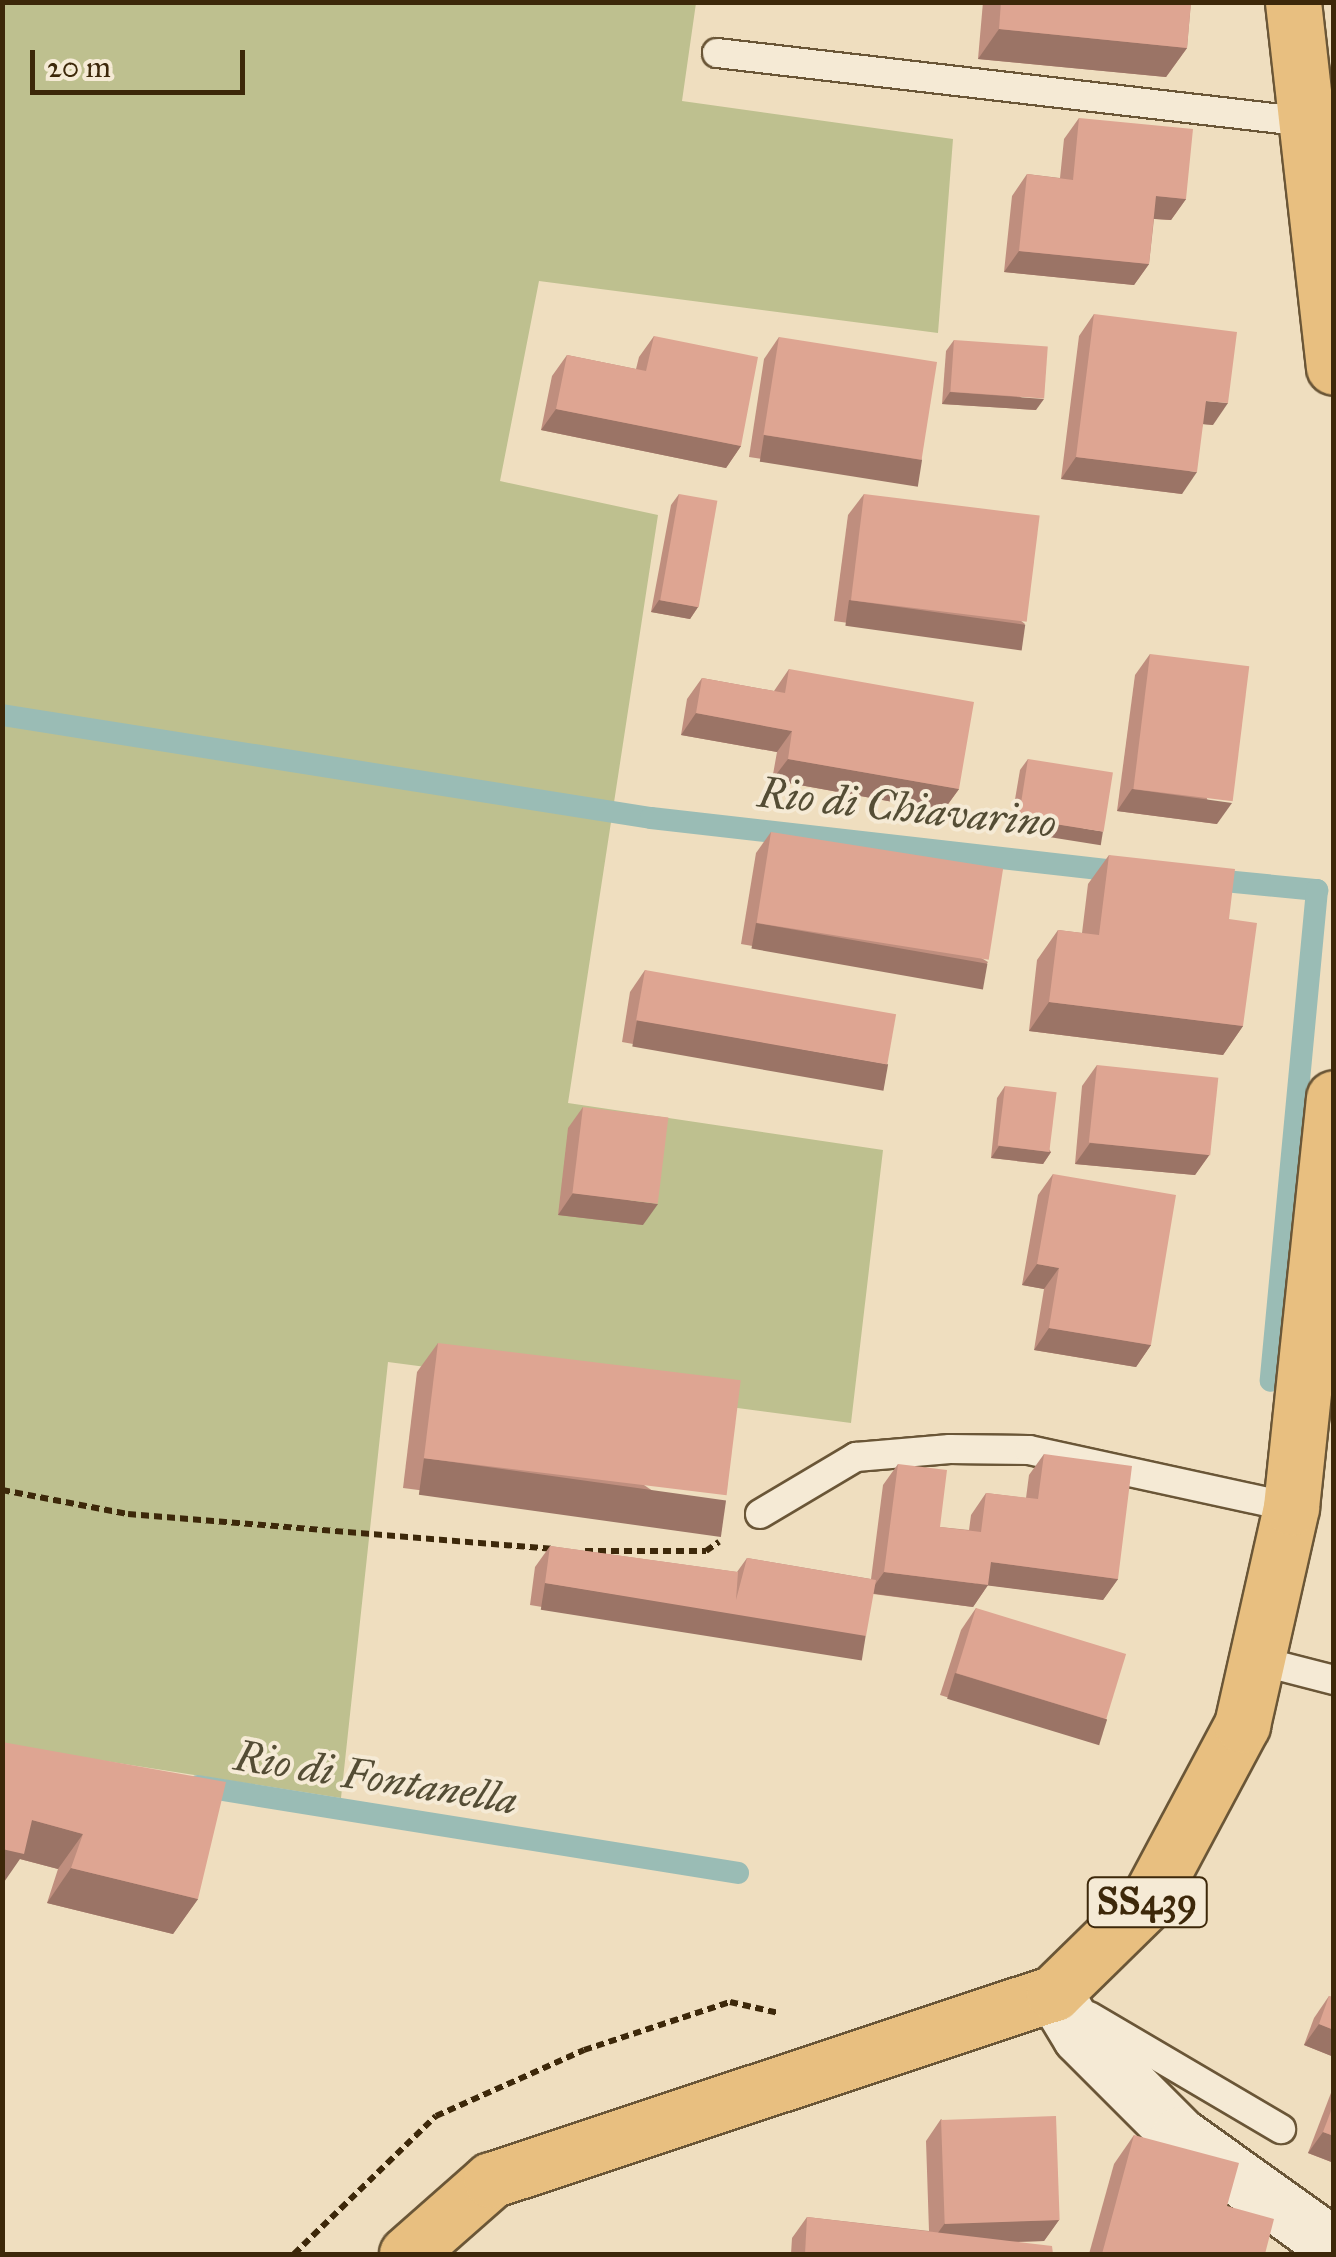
<!DOCTYPE html>
<style>
body{margin:0}
#map{position:relative;width:1336px;height:2257px;overflow:hidden;background:#efdebf;font-family:"IM FELL Great Primer",serif}
div>[style]{position:absolute}
.green>*{inset:0;background:#bec08f}
.stream>*{height:22px;margin:-11px;padding:0 11px;transform-origin:11px;border-radius:11px;background:#9abcb5}
.path>*{height:6px;margin-top:-3px;transform-origin:0;background:repeating-linear-gradient(90deg,#3d280a 0 8px,transparent 0 13px)}
.roads{filter:drop-shadow(2px 0 #6a5637) drop-shadow(-2px 0 #6a5637) drop-shadow(0 2px #6a5637) drop-shadow(0 -2px #6a5637)}
.lane>*{height:28px;margin:-14px;padding:0 14px;transform-origin:14px;border-radius:14px;background:#f5ead5}
.street>*{height:55px;margin:-27.5px;padding:0 27.5px;transform-origin:27.5px;border-radius:27.5px;background:#f5ead5}
.primary>*{height:55px;margin:-27.5px;padding:0 27.5px;transform-origin:27.5px;border-radius:27.5px;background:#e8bf80}
.wall>*{inset:0;background:#bf8e7e}
.shaded-wall>*{inset:0;background:#9b7466;transform-origin:0 0}
.building>*{inset:0;background:#dea592;transform-origin:0 0}
span{translate:-50% -50%;white-space:nowrap;text-align:center;line-height:1.15;-webkit-text-stroke:8px #f5ead5;paint-order:stroke}
.shield-label span{padding:2px 8px;background:#f5ead5;border:2px solid;border-radius:8px;-webkit-text-stroke-width:0}
.shield-label{font-size:38px;color:#3d280a;font-weight:700}
.water-label{font-size:42px;color:#544d35;font-style:italic}
.frame{position:absolute;inset:0;border:5px solid #3d280a;pointer-events:none}
.scale{position:absolute;left:30px;top:50px;width:215px;height:45px;box-sizing:border-box;border:5px solid #3d280a;border-top:0;padding-left:12px;font-size:30px;line-height:35px;white-space:nowrap;color:#3d280a;-webkit-text-stroke:8px #f5ead5;paint-order:stroke}
</style>
<div id="map">
<div class="green">
<div style="clip-path:polygon(2px 3px,696px 3px,682px 101px,953px 139px,938px 333px,539px 281px,500px 481px,658px 515px,568px 1103px,883px 1150px,851px 1423px,388px 1362px,341px 1798px,3px 1745px)"></div>
</div>
<div class="stream">
<div style="left:2px;top:715px;width:657px;rotate:9.02deg"></div>
<div style="left:651px;top:818px;width:480px;rotate:6.5deg"></div>
<div style="left:1204px;top:879px;width:114px;rotate:5.6deg"></div>
<div style="left:1317px;top:890px;width:493px;rotate:95.4deg"></div>
<div style="left:198px;top:1786px;width:547px;rotate:9.15deg"></div>
</div>
<div class="path">
<div style="left:2px;top:1490px;width:128px;rotate:10.8deg"></div>
<div style="left:128px;top:1514px;width:425px;rotate:4.7deg"></div>
<div style="left:585px;top:1551px;width:121px"></div>
<div style="left:706px;top:1551px;width:16px;rotate:-35deg"></div>
<div style="left:294px;top:2254px;width:198px;rotate:-44.2deg"></div>
<div style="left:436px;top:2116px;width:162px;rotate:-24deg"></div>
<div style="left:584px;top:2050px;width:154px;rotate:-18.2deg"></div>
<div style="left:730px;top:2002px;width:50px;rotate:12.7deg"></div>
</div>
<div class="roads">
<div class="lane">
<div style="left:717px;top:53px;width:594px;rotate:6.67deg"></div>
<div style="left:760px;top:1514px;width:112px;rotate:-30.7deg"></div>
<div style="left:856px;top:1457px;width:94px;rotate:-4.9deg"></div>
<div style="left:950px;top:1449px;width:79px;rotate:0.7deg"></div>
<div style="left:1029px;top:1450px;width:268px;rotate:12.3deg"></div>
<div style="left:1256px;top:1660px;width:81px;rotate:14.4deg"></div>
<div style="left:1089px;top:2016px;width:223px;rotate:30.5deg"></div>
</div>
<div class="street">
<div style="left:1054px;top:1993px;width:50px;rotate:58.8deg"></div>
<div style="left:1080px;top:2036px;width:140px;rotate:45deg"></div>
<div style="left:1179px;top:2135px;width:191px;rotate:35.6deg"></div>
</div>
<div class="primary">
<div style="left:1293px;top:2px;width:367px;rotate:83.6deg"></div>
<div style="left:407px;top:2254px;width:112px;rotate:-41.4deg"></div>
<div style="left:491px;top:2180px;width:593px;rotate:-18.37deg"></div>
<div style="left:1054px;top:1993px;width:132px;rotate:-44.4deg"></div>
<div style="left:1148px;top:1901px;width:200px;rotate:-61.9deg"></div>
<div style="left:1242px;top:1725px;width:223px;rotate:-77.3deg"></div>
<div style="left:1291px;top:1507px;width:411px;rotate:-84deg"></div>
</div>
</div>
<div class="wall">
<div style="clip-path:polygon(983px 2px,1191px 2px,1187px 48px,1166px 77px,978px 59px)"></div>
<div style="clip-path:polygon(1079px 118px,1186px 199px,1171px 220px,1154px 219px,1149px 264px,1134px 285px,1004px 272px,1012px 196px,1027px 174px,1060px 178px,1064px 139px)"></div>
<div style="clip-path:polygon(1094px 314px,1213px 425px,1203px 424px,1182px 494px,1061px 479px,1079px 336px)"></div>
<div style="clip-path:polygon(654px 336px,741px 446px,726px 468px,541px 430px,552px 376px,567px 355px,636px 369px,639px 357px)"></div>
<div style="clip-path:polygon(779px 337px,922px 459px,907px 481px,749px 457px,764px 359px)"></div>
<div style="clip-path:polygon(954px 340px,1036px 410px,942px 404px,946px 351px)"></div>
<div style="clip-path:polygon(679px 494px,698px 607px,690px 619px,651px 612px,671px 505px)"></div>
<div style="clip-path:polygon(864px 494px,1025px 624px,1010px 645px,834px 621px,848px 515px)"></div>
<div style="clip-path:polygon(1150px 654px,1217px 824px,1117px 811px,1135px 675px)"></div>
<div style="clip-path:polygon(789px 669px,959px 789px,943px 811px,772px 780px,777px 752px,681px 735px,687px 699px,702px 678px,774px 691px)"></div>
<div style="clip-path:polygon(1028px 759px,1095px 843px,1010px 829px,1020px 770px)"></div>
<div style="clip-path:polygon(771px 832px,988px 962px,973px 984px,741px 944px,756px 853px)"></div>
<div style="clip-path:polygon(1109px 855px,1229px 919px,1243px 1026px,1223px 1055px,1029px 1031px,1037px 960px,1058px 930px,1082px 933px,1088px 884px)"></div>
<div style="clip-path:polygon(645px 970px,873px 1087px,622px 1042px,630px 992px)"></div>
<div style="clip-path:polygon(1097px 1065px,1210px 1154px,1195px 1175px,1075px 1164px,1082px 1086px)"></div>
<div style="clip-path:polygon(1005px 1086px,1051px 1152px,1043px 1164px,991px 1158px,997px 1098px)"></div>
<div style="clip-path:polygon(583px 1107px,643px 1225px,558px 1215px,568px 1128px)"></div>
<div style="clip-path:polygon(1053px 1174px,1151px 1345px,1136px 1367px,1034px 1350px,1044px 1289px,1022px 1285px,1038px 1195px)"></div>
<div style="clip-path:polygon(438px 1343px,705px 1527px,403px 1488px,417px 1372px)"></div>
<div style="clip-path:polygon(1044px 1454px,1118px 1579px,1103px 1600px,988px 1585px,973px 1607px,873px 1594px,851px 1658px,530px 1605px,535px 1567px,550px 1546px,737px 1572px,747px 1558px,871px 1579px,883px 1485px,898px 1464px,940px 1527px,969px 1530px,971px 1515px,986px 1493px,1026px 1498px,1029px 1475px)"></div>
<div style="clip-path:polygon(976px 1608px,1107px 1720px,1092px 1742px,940px 1695px,961px 1630px)"></div>
<div style="clip-path:polygon(2px 1742px,198px 1899px,173px 1934px,47px 1903px,58px 1869px,20px 1859px)"></div>
<div style="clip-path:polygon(1329px 1996px,1334px 1998px,1334px 2057px,1304px 2045px,1314px 2018px)"></div>
<div style="clip-path:polygon(1334px 2085px,1334px 2163px,1308px 2153px)"></div>
<div style="clip-path:polygon(941px 2119px,1059px 2220px,1044px 2241px,1017px 2242px,1053px 2254px,791px 2254px,792px 2238px,807px 2217px,929px 2231px,926px 2141px)"></div>
<div style="clip-path:polygon(1134px 2135px,1227px 2206px,1265px 2254px,1089px 2254px,1114px 2164px)"></div>
</div>
<div class="shaded-wall">
<div style="clip-path:polygon(999px 29px,1187px 48px,1166px 77px,978px 59px)"></div>
<div style="clip-path:polygon(1156px 196px,1186px 199px,1171px 220px,1141px 218px)"></div>
<div style="clip-path:polygon(1019px 251px,1149px 264px,1134px 285px,1004px 272px)"></div>
<div style="clip-path:polygon(950px 392px,1044px 399px,1036px 410px,942px 404px)"></div>
<div style="clip-path:polygon(1206px 401px,1228px 403px,1213px 425px,1190px 423px)"></div>
<div style="clip-path:polygon(556px 409px,741px 446px,726px 468px,541px 430px)"></div>
<div style="left:764px;top:435px;width:160px;height:27px;rotate:9deg"></div>
<div style="clip-path:polygon(1076px 457px,1197px 472px,1182px 494px,1061px 479px)"></div>
<div style="clip-path:polygon(659px 600px,698px 607px,690px 619px,651px 612px)"></div>
<div style="left:849px;top:600px;width:178px;height:26px;rotate:8deg"></div>
<div style="clip-path:polygon(696px 713px,792px 731px,777px 752px,681px 735px)"></div>
<div style="clip-path:polygon(788px 759px,959px 789px,943px 811px,772px 780px)"></div>
<div style="clip-path:polygon(1132px 789px,1232px 803px,1217px 824px,1117px 811px)"></div>
<div style="left:1018px;top:818px;width:86px;height:14px;rotate:9deg"></div>
<div style="left:756px;top:923px;width:235px;height:26px;rotate:10deg"></div>
<div style="clip-path:polygon(1049px 1002px,1243px 1026px,1223px 1055px,1029px 1031px)"></div>
<div style="left:637px;top:1020px;width:255px;height:27px;rotate:10deg"></div>
<div style="clip-path:polygon(1090px 1143px,1210px 1154px,1195px 1175px,1075px 1164px)"></div>
<div style="clip-path:polygon(999px 1146px,1051px 1152px,1043px 1164px,991px 1158px)"></div>
<div style="clip-path:polygon(573px 1193px,658px 1204px,643px 1225px,558px 1215px)"></div>
<div style="clip-path:polygon(1037px 1264px,1059px 1268px,1044px 1289px,1022px 1285px)"></div>
<div style="clip-path:polygon(1049px 1328px,1151px 1345px,1136px 1367px,1034px 1350px)"></div>
<div style="left:424px;top:1458px;width:305px;height:37px;rotate:8deg"></div>
<div style="clip-path:polygon(991px 1562px,1118px 1579px,1103px 1600px,976px 1584px)"></div>
<div style="clip-path:polygon(884px 1572px,988px 1585px,973px 1607px,869px 1593px)"></div>
<div style="left:545px;top:1583px;width:325px;height:27px;rotate:9deg"></div>
<div style="left:955px;top:1673px;width:159px;height:27px;rotate:17deg"></div>
<div style="clip-path:polygon(32px 1820px,83px 1834px,58px 1869px,20px 1859px,2px 1885px,2px 1849px)"></div>
<div style="clip-path:polygon(71px 1868px,198px 1899px,173px 1934px,47px 1903px)"></div>
<div style="clip-path:polygon(1319px 2024px,1334px 2030px,1334px 2057px,1304px 2045px)"></div>
<div style="clip-path:polygon(1323px 2132px,1334px 2136px,1334px 2163px,1308px 2153px)"></div>
<div style="clip-path:polygon(1059px 2220px,1044px 2241px,930px 2244px,945px 2223px)"></div>
</div>
<div class="building">
<div style="clip-path:polygon(1001px 2px,1191px 2px,1187px 48px,999px 29px)"></div>
<div style="clip-path:polygon(1079px 118px,1193px 129px,1186px 199px,1156px 196px,1149px 264px,1019px 251px,1027px 174px,1073px 180px)"></div>
<div style="clip-path:polygon(1094px 314px,1237px 332px,1228px 403px,1206px 401px,1197px 472px,1076px 457px)"></div>
<div style="clip-path:polygon(654px 336px,758px 357px,741px 446px,556px 409px,567px 355px,646px 371px)"></div>
<div style="left:779px;top:337px;width:160px;height:99px;rotate:9deg"></div>
<div style="left:954px;top:340px;width:94px;height:52px;rotate:4deg"></div>
<div style="left:679px;top:494px;width:39px;height:108px;rotate:10deg"></div>
<div style="left:864px;top:494px;width:177px;height:107px;rotate:7deg"></div>
<div style="left:1150px;top:654px;width:100px;height:136px;rotate:7deg"></div>
<div style="clip-path:polygon(789px 669px,974px 702px,959px 789px,788px 759px,792px 731px,696px 713px,702px 678px,785px 693px)"></div>
<div style="left:1028px;top:759px;width:86px;height:60px;rotate:9deg"></div>
<div style="left:771px;top:832px;width:235px;height:92px;rotate:9deg"></div>
<div style="clip-path:polygon(1109px 855px,1235px 869px,1229px 919px,1257px 923px,1243px 1026px,1049px 1002px,1058px 930px,1099px 935px)"></div>
<div style="left:645px;top:970px;width:255px;height:51px;rotate:10deg"></div>
<div style="left:1097px;top:1065px;width:122px;height:78px;rotate:6deg"></div>
<div style="left:1005px;top:1086px;width:52px;height:60px;rotate:7deg"></div>
<div style="left:583px;top:1107px;width:86px;height:87px;rotate:7deg"></div>
<div style="clip-path:polygon(1053px 1174px,1176px 1195px,1151px 1345px,1049px 1328px,1059px 1268px,1037px 1264px)"></div>
<div style="left:438px;top:1343px;width:305px;height:116px;rotate:7deg"></div>
<div style="clip-path:polygon(1044px 1454px,1132px 1466px,1118px 1579px,991px 1562px,988px 1585px,884px 1572px,898px 1464px,947px 1470px,940px 1527px,981px 1532px,986px 1493px,1038px 1499px)"></div>
<div style="clip-path:polygon(550px 1546px,738px 1572px,736px 1600px,747px 1558px,876px 1580px,866px 1636px,545px 1583px)"></div>
<div style="left:976px;top:1608px;width:157px;height:68px;rotate:17deg"></div>
<div style="clip-path:polygon(2px 1742px,226px 1782px,198px 1899px,71px 1868px,83px 1834px,32px 1820px,24px 1854px,2px 1849px)"></div>
<div style="clip-path:polygon(1329px 1996px,1334px 1998px,1334px 2030px,1319px 2024px)"></div>
<div style="clip-path:polygon(1334px 2103px,1334px 2136px,1323px 2132px)"></div>
<div style="left:1056px;top:2116px;width:104px;height:115px;rotate:88deg"></div>
<div style="clip-path:polygon(1134px 2135px,1239px 2163px,1227px 2206px,1274px 2219px,1265px 2254px,1102px 2254px)"></div>
<div style="clip-path:polygon(807px 2217px,1052px 2246px,1053px 2254px,805px 2254px)"></div>
</div>
<div class="shield-label">
<span style="left:1147px;top:1902px">SS439</span>
</div>
<div class="water-label">
<span style="left:907px;top:808px;rotate:6deg">Rio di Chiavarino</span>
<span style="left:376px;top:1778px;rotate:9deg">Rio di Fontanella</span>
</div>
<div class="frame"></div>
<div class="scale">20 m</div>
</div>
